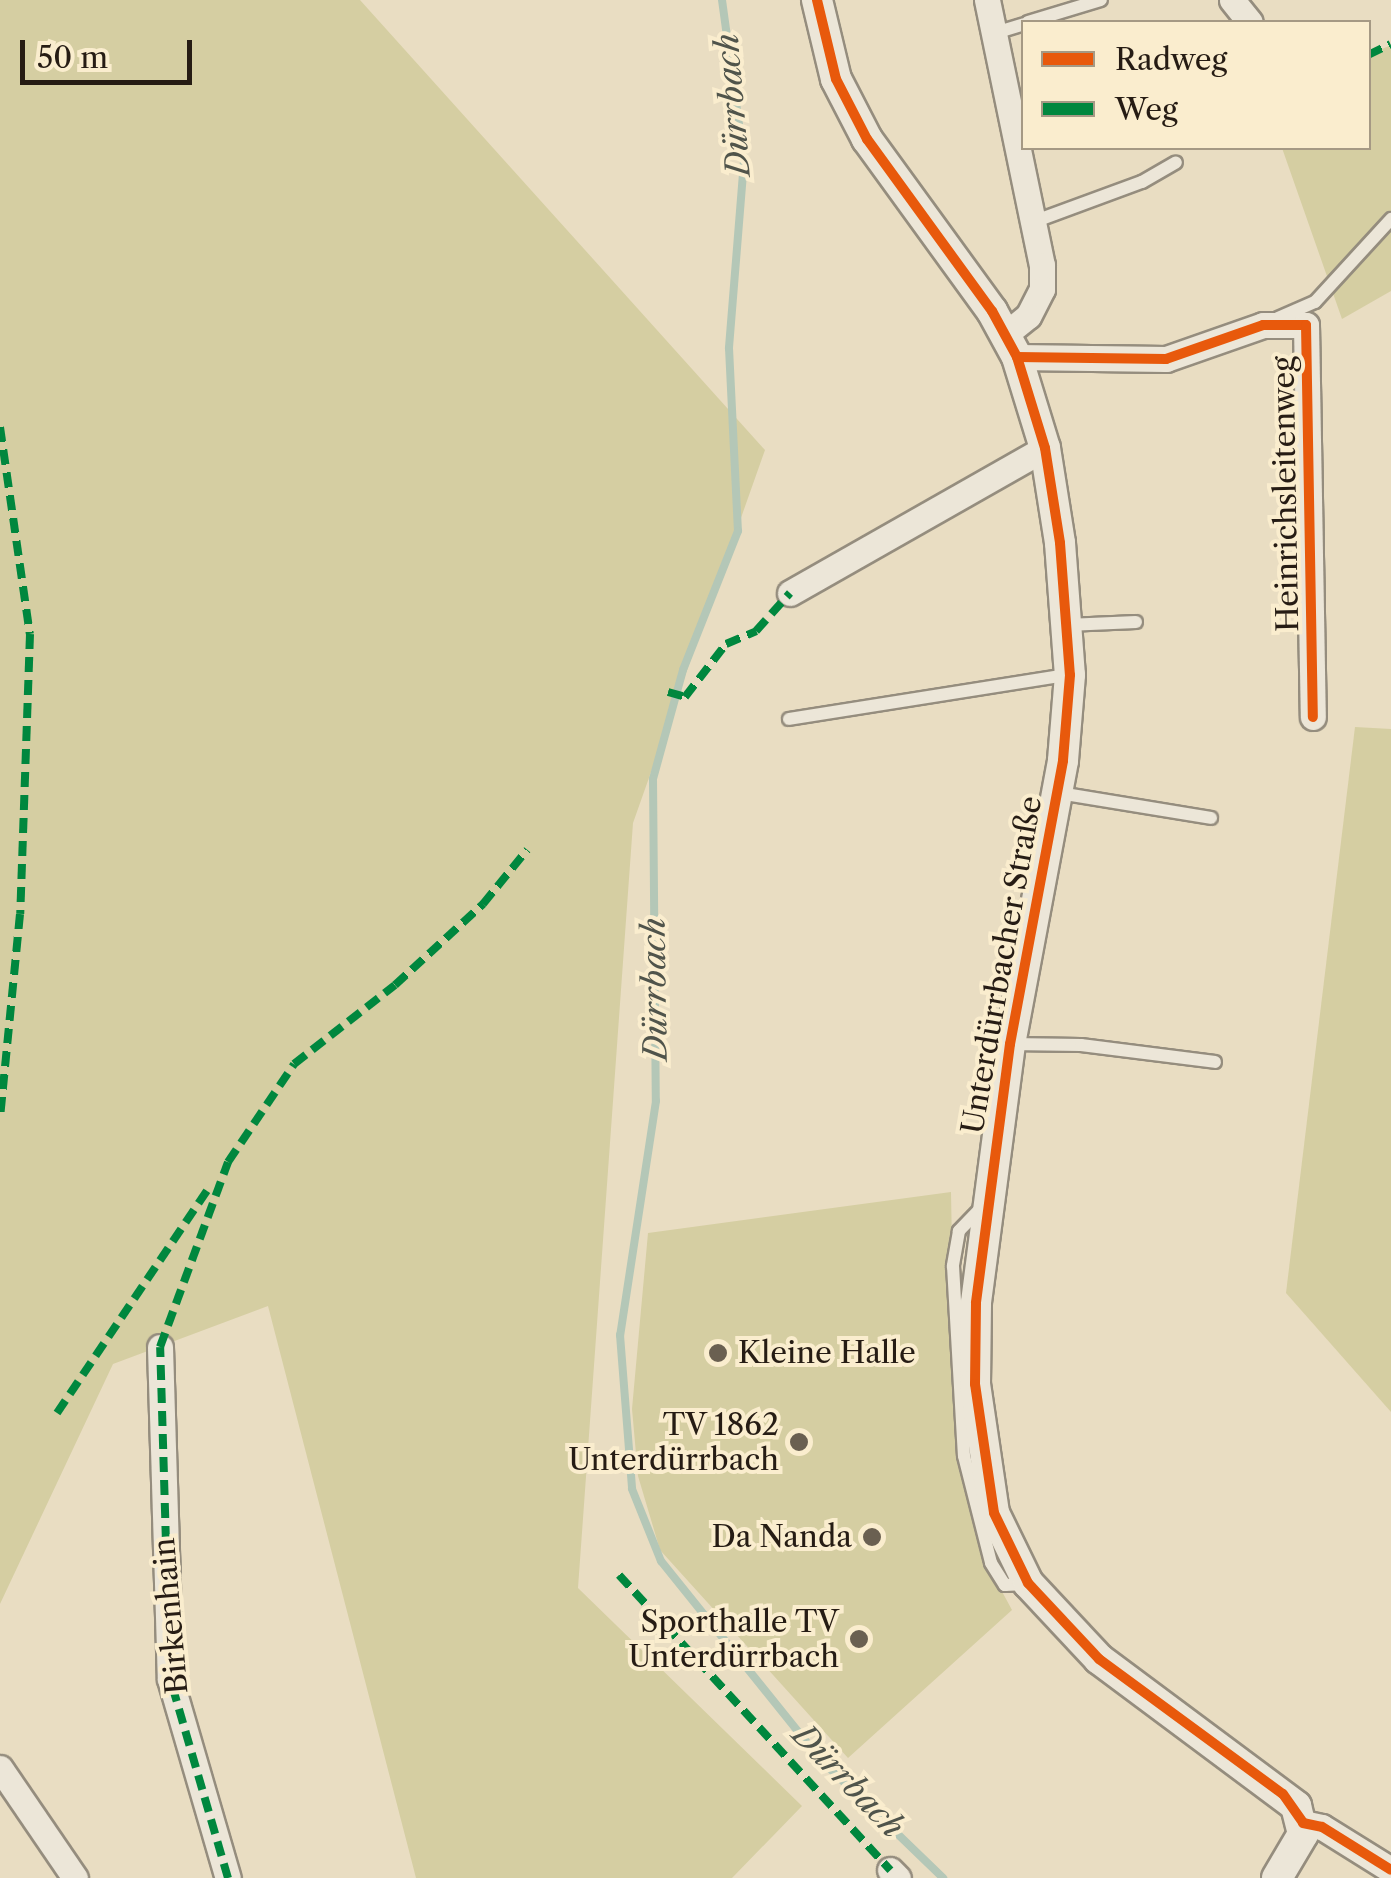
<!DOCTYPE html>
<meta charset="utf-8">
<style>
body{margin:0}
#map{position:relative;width:1391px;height:1878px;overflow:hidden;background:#e9ddc2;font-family:"Libre Caslon Text",serif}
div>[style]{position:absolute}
.green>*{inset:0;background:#d5cea2}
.stream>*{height:8px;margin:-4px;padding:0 4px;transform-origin:4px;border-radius:4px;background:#b4c7b7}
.roads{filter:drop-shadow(2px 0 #958d7e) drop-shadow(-2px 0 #958d7e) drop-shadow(0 2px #958d7e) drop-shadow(0 -2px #958d7e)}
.service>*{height:12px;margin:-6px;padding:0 6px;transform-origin:6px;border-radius:6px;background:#ece6d8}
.minor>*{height:25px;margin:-12.5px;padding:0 12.5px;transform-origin:12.5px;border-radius:12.5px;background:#ece6d8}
.tertiary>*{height:30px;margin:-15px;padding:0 15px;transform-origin:15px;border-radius:15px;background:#ece6d8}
.quiet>*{height:8px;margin-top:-4px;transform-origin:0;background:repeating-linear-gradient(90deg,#00873e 0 15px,transparent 0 23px)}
.cycleway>*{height:10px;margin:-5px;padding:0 5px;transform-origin:5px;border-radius:5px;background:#e8590c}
.dots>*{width:28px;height:28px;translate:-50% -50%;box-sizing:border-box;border:5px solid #faedce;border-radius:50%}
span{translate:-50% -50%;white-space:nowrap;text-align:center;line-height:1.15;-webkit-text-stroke:8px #faedce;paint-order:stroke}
.street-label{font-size:30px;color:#261c14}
.poi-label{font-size:30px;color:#261c14}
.left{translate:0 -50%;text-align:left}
.right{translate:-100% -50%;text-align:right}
.water-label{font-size:32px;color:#50544b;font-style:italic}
.legend{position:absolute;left:1021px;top:20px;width:350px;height:130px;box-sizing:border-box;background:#faedce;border:2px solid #a59984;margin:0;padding:12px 18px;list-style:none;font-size:30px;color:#261c14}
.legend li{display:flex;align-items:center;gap:20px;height:50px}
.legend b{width:50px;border:2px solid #a59984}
.scale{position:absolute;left:20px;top:40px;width:172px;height:45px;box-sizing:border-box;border:5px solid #261c14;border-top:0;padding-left:12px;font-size:30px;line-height:35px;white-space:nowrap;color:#261c14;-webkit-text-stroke:8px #faedce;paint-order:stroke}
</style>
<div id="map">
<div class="green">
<div style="clip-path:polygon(0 0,360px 0,765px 450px,633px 823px,578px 1588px,802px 1806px,732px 1878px,416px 1878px,268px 1306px,113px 1364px,0 1604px)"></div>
<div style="clip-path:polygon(1391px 45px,1391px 291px,1342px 319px,1282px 148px,1368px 148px,1369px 55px)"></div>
<div style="clip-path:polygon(1355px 727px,1391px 729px,1391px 1412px,1286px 1293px)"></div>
<div style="clip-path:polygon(951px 1192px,954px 1358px,986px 1562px,1012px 1610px,848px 1758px,660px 1550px,638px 1476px,632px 1409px,648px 1233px)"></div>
</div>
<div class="stream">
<div style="left:722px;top:0;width:162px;rotate:82.2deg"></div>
<div style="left:744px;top:161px;width:188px;rotate:94.6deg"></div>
<div style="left:729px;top:348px;width:183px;rotate:87.2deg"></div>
<div style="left:738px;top:531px;width:149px;rotate:111.6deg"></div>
<div style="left:683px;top:670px;width:113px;rotate:105.4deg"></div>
<div style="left:653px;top:779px;width:322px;rotate:89.5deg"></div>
<div style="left:656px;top:1101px;width:237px;rotate:98.7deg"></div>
<div style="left:620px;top:1335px;width:154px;rotate:85.5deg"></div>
<div style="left:632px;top:1489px;width:78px;rotate:68.1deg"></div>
<div style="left:661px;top:1561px;width:255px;rotate:51.2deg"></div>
<div style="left:821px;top:1760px;width:170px;rotate:44deg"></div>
</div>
<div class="roads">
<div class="service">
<div style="left:1028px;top:22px;width:76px;rotate:-16.8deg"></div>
<div style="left:995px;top:33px;width:30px;rotate:-17deg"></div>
<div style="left:1033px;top:222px;width:116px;rotate:-20.2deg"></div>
<div style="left:1142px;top:182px;width:39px;rotate:-30deg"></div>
<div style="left:1278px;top:318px;width:40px;rotate:-23.4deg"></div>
<div style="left:1315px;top:302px;width:113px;rotate:-47.5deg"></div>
<div style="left:1067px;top:625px;width:69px;rotate:-2.5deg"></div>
<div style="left:789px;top:719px;width:282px;rotate:-9deg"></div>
<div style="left:1059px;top:793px;width:154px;rotate:9.3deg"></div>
<div style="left:1010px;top:1044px;width:71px;rotate:0.8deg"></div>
<div style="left:1081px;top:1045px;width:135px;rotate:7.2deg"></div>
<div style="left:983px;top:1206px;width:35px;rotate:134deg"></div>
<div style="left:959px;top:1231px;width:36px;rotate:100deg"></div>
<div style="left:953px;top:1266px;width:190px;rotate:86.7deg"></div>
<div style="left:964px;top:1456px;width:110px;rotate:75.8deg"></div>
<div style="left:991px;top:1563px;width:26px;rotate:58deg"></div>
<div style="left:1005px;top:1585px;width:20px;rotate:-3deg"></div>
</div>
<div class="minor">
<div style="left:987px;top:0;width:271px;rotate:78.3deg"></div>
<div style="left:1042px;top:265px;width:24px;rotate:90deg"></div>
<div style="left:1042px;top:289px;width:30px;rotate:117deg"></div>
<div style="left:1028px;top:316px;width:28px;rotate:141deg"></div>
<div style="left:1232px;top:0;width:28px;rotate:51deg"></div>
<div style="left:1017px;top:357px;width:149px;rotate:0.8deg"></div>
<div style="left:1166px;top:359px;width:103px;rotate:-19.3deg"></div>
<div style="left:1263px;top:325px;width:43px"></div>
<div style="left:1306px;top:325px;width:392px;rotate:89deg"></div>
<div style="left:790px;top:593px;width:293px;rotate:-29.6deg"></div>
<div style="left:160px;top:1347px;width:332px;rotate:88.3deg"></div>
<div style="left:170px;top:1679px;width:207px;rotate:73.8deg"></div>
<div style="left:0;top:1768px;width:133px;rotate:55.7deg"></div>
<div style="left:1303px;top:1823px;width:19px;rotate:12deg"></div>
<div style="left:1322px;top:1827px;width:81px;rotate:31.9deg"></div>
<div style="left:890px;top:1870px;width:11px;rotate:45deg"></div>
</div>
<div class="tertiary">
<div style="left:817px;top:0;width:81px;rotate:76.5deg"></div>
<div style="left:836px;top:79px;width:68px;rotate:62.7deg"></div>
<div style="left:867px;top:139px;width:213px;rotate:54deg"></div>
<div style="left:992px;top:311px;width:52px;rotate:61.5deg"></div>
<div style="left:1017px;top:357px;width:95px;rotate:72.9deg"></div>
<div style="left:1045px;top:448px;width:96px;rotate:81deg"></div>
<div style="left:1060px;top:543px;width:132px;rotate:85.7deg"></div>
<div style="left:1070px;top:675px;width:86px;rotate:94.7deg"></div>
<div style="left:1063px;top:761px;width:288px;rotate:100.6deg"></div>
<div style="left:1010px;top:1044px;width:261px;rotate:97.5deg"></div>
<div style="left:976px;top:1303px;width:81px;rotate:90.7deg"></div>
<div style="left:975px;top:1384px;width:130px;rotate:81.6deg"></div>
<div style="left:994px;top:1513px;width:78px;rotate:64.1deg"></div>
<div style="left:1028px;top:1583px;width:104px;rotate:46.9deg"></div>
<div style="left:1099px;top:1659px;width:246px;rotate:36.7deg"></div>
<div style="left:1296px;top:1806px;width:29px;rotate:76deg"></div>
<div style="left:1303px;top:1834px;width:51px;rotate:120.6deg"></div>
</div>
</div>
<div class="quiet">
<div style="left:1368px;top:55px;width:25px;rotate:-26deg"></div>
<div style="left:0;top:427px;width:209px;rotate:81.8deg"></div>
<div style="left:30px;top:634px;width:280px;rotate:92deg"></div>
<div style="left:20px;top:914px;width:204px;rotate:95.6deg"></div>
<div style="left:668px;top:692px;width:18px;rotate:16deg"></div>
<div style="left:685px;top:697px;width:67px;rotate:-52.3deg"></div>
<div style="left:726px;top:644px;width:33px;rotate:-23deg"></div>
<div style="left:756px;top:631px;width:51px;rotate:-48.2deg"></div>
<div style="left:57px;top:1413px;width:275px;rotate:-56deg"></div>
<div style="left:619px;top:1575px;width:401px;rotate:47.4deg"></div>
<div style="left:228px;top:1878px;width:207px;rotate:-106.2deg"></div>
<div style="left:170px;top:1679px;width:332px;rotate:-91.7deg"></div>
<div style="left:160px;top:1347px;width:197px;rotate:-69.8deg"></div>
<div style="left:228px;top:1162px;width:118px;rotate:-56deg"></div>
<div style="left:294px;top:1064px;width:128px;rotate:-38deg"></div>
<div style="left:395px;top:985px;width:120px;rotate:-42.6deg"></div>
<div style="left:483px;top:904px;width:70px;rotate:-50.8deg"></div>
</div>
<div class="cycleway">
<div style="left:817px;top:0;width:81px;rotate:76.5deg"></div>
<div style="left:836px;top:79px;width:68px;rotate:62.7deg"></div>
<div style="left:867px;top:139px;width:213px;rotate:54deg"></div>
<div style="left:992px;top:311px;width:52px;rotate:61.5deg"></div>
<div style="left:1017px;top:357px;width:95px;rotate:72.9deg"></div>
<div style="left:1045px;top:448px;width:96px;rotate:81deg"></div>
<div style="left:1060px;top:543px;width:132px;rotate:85.7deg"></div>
<div style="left:1070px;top:675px;width:86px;rotate:94.7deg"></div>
<div style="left:1063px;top:761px;width:288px;rotate:100.6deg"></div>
<div style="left:1010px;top:1044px;width:261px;rotate:97.5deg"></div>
<div style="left:976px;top:1303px;width:81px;rotate:90.7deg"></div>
<div style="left:975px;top:1384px;width:130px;rotate:81.6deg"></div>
<div style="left:994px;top:1513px;width:78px;rotate:64.1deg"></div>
<div style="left:1028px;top:1583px;width:104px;rotate:46.9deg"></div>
<div style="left:1099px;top:1659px;width:228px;rotate:36.3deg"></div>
<div style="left:1283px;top:1794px;width:35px;rotate:55deg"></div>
<div style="left:1303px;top:1823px;width:19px;rotate:12deg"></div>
<div style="left:1322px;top:1827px;width:81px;rotate:31.9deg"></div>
<div style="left:1017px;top:357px;width:149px;rotate:0.8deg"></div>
<div style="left:1166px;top:359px;width:103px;rotate:-19.3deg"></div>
<div style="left:1263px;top:325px;width:43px"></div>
<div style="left:1306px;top:325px;width:392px;rotate:89deg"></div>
</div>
<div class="dots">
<div style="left:718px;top:1353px;background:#6a6051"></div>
<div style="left:799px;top:1442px;background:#6a6051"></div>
<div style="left:872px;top:1537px;background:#6a6051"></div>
<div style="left:859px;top:1639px;background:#6a6051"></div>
</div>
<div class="street-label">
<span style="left:1286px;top:494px;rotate:-91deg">Heinrichsleitenweg</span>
<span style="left:1002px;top:965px;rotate:-80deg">Unterdürrbacher Straße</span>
<span style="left:171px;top:1616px;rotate:-95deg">Birkenhain</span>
</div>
<div class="poi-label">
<span class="left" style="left:738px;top:1353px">Kleine Halle</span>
<span class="right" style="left:779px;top:1442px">TV 1862<br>Unterdürrbach</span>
<span class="right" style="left:852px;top:1537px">Da Nanda</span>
<span class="right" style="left:839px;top:1639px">Sporthalle TV<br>Unterdürrbach</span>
</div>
<div class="water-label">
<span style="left:733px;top:105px;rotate:-95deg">Dürrbach</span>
<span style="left:655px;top:989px;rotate:-91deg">Dürrbach</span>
<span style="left:848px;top:1781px;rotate:46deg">Dürrbach</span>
</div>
<ul class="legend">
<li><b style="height:12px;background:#e8590c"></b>Radweg</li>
<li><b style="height:12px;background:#00873e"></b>Weg</li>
</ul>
<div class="scale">50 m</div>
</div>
